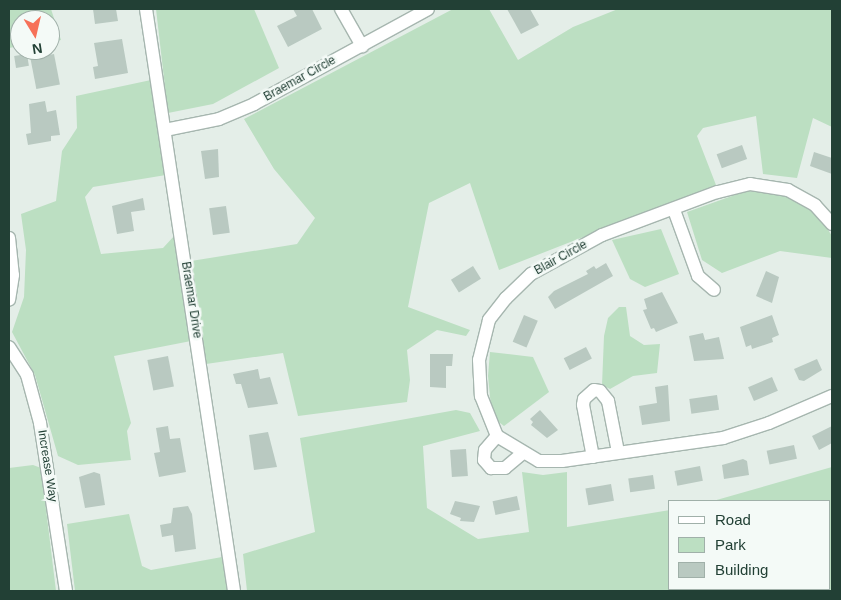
<!DOCTYPE html>
<style>
body{margin:0}
#map{position:relative;width:841px;height:600px;overflow:hidden;background:#e4eee8;font-family:Helvetica,sans-serif}
div>[style]{position:absolute}
.green>*{inset:0;background:#bcdfc2}
.building>*{inset:0;background:#b9c9c1;transform-origin:0 0}
.roads{filter:drop-shadow(1px 0 #a6b6af) drop-shadow(-1px 0 #a6b6af) drop-shadow(0 1px #a6b6af) drop-shadow(0 -1px #a6b6af)}
.minor>*{height:12px;margin:-6px;padding:0 6px;transform-origin:6px;border-radius:6px;background:#fff}
span{translate:-50% -50%;white-space:nowrap;text-align:center;line-height:1.15;-webkit-text-stroke:5px #f4faf7;paint-order:stroke}
.street-label{font-size:12px;color:#224035}
.frame{position:absolute;inset:0;border:10px solid #224035;pointer-events:none}
.legend{position:absolute;left:668px;top:500px;width:162px;height:90px;box-sizing:border-box;background:#f4faf7;border:1px solid #a0b0a9;margin:0;padding:6px 9px;list-style:none;font-size:15px;color:#224035}
.legend li{display:flex;align-items:center;gap:10px;height:25px}
.legend b{width:25px;border:1px solid #a0b0a9}
.north{position:absolute;left:10px;top:10px;width:50px;height:50px;box-sizing:border-box;background:#f4faf7;border:1px solid #a0b0a9;border-radius:50%;rotate:171deg;font-size:14px;font-weight:700;line-height:20px;text-align:center;color:#224035}
.north::after{content:'';display:block;margin:auto;width:18px;height:22px;background:#f67159;clip-path:polygon(50% 0,100% 100%,50% 72%,0 100%)}
</style>
<div id="map">
<div class="green">
<div style="clip-path:polygon(9px 9px,51px 9px,61px 40px,50px 42px,50px 20px,20px 20px,20px 46px,9px 48px)"></div>
<div style="clip-path:polygon(156px 9px,254px 9px,279px 68px,213px 104px,168px 113px)"></div>
<div style="clip-path:polygon(453px 9px,489px 9px,518px 60px,573px 27px,618px 9px,832px 9px,832px 127px,813px 118px,797px 178px,763px 174px,756px 116px,703px 128px,697px 136px,716px 185px,499px 270px,470px 183px,429px 203px,408px 307px,470px 330px,466px 336px,437px 330px,407px 350px,410px 380px,407px 402px,298px 416px,283px 353px,206px 364px,191px 261px,297px 244px,315px 218px,274px 169px,244px 119px)"></div>
<div style="clip-path:polygon(151px 80px,166px 175px,93px 187px,85px 197px,101px 254px,163px 248px,175px 235px,191px 341px,114px 356px,131px 423px,127px 431px,131px 460px,78px 465px,58px 456px,35px 375px,12px 332px,24px 297px,26px 250px,21px 214px,56px 201px,62px 151px,77px 128px,76px 96px)"></div>
<div style="clip-path:polygon(746px 191px,781px 194px,814px 208px,832px 236px,832px 258px,780px 251px,722px 273px,702px 260px,687px 212px)"></div>
<div style="clip-path:polygon(661px 229px,679px 274px,645px 287px,630px 279px,612px 240px)"></div>
<div style="clip-path:polygon(619px 307px,626px 307px,630px 336px,644px 345px,660px 344px,657px 373px,633px 376px,610px 389px,602px 385px,604px 336px,608px 318px)"></div>
<div style="clip-path:polygon(490px 352px,533px 357px,549px 392px,504px 426px,492px 417px,488px 376px)"></div>
<div style="clip-path:polygon(456px 410px,470px 413px,480px 431px,423px 446px,427px 508px,478px 539px,529px 532px,522px 472px,543px 475px,567px 472px,567px 527px,670px 510px,670px 589px,830px 589px,830px 501px,713px 501px,832px 467px,832px 591px,247px 591px,243px 554px,315px 532px,300px 438px)"></div>
<div style="clip-path:polygon(33px 465px,41px 468px,56px 591px,9px 591px,9px 468px)"></div>
<div style="clip-path:polygon(129px 514px,142px 566px,151px 570px,222px 557px,227px 591px,75px 591px,67px 524px)"></div>
</div>
<div class="building">
<div style="clip-path:polygon(93px 9px,116px 9px,118px 21px,95px 24px)"></div>
<div style="clip-path:polygon(293px 9px,312px 9px,322px 29px,288px 47px,277px 26px,297px 16px)"></div>
<div style="clip-path:polygon(507px 9px,530px 9px,539px 25px,521px 34px)"></div>
<div style="clip-path:polygon(122px 39px,128px 73px,95px 79px,93px 67px,98px 66px,94px 43px)"></div>
<div style="left:27px;top:54px;width:12px;height:13px;rotate:81deg"></div>
<div style="left:54px;top:54px;width:31px;height:24px;rotate:79deg"></div>
<div style="clip-path:polygon(45px 101px,47px 112px,56px 110px,60px 135px,51px 136px,51px 141px,28px 145px,26px 134px,31px 133px,29px 104px)"></div>
<div style="left:742px;top:145px;width:15px;height:27px;rotate:70deg"></div>
<div style="clip-path:polygon(218px 149px,219px 177px,205px 179px,201px 151px)"></div>
<div style="clip-path:polygon(814px 152px,832px 158px,832px 174px,810px 166px)"></div>
<div style="clip-path:polygon(143px 198px,145px 210px,131px 212px,134px 231px,117px 234px,112px 206px)"></div>
<div style="left:226px;top:206px;width:27px;height:17px;rotate:82deg"></div>
<div style="clip-path:polygon(606px 263px,613px 276px,555px 309px,548px 297px,554px 291px,588px 274px,586px 271px,594px 266px,596px 269px)"></div>
<div style="left:473px;top:266px;width:15px;height:26px;rotate:58deg"></div>
<div style="clip-path:polygon(766px 271px,779px 277px,772px 303px,756px 296px)"></div>
<div style="clip-path:polygon(662px 292px,678px 323px,656px 332px,654px 328px,651px 329px,643px 310px,647px 309px,644px 299px)"></div>
<div style="left:524px;top:315px;width:15px;height:29px;rotate:23deg"></div>
<div style="clip-path:polygon(772px 315px,779px 335px,772px 338px,773px 342px,752px 349px,751px 345px,746px 347px,740px 327px)"></div>
<div style="clip-path:polygon(703px 333px,705px 340px,719px 337px,724px 359px,694px 361px,689px 336px)"></div>
<div style="left:586px;top:347px;width:13px;height:25px;rotate:63deg"></div>
<div style="clip-path:polygon(430px 354px,453px 354px,452px 366px,446px 366px,446px 388px,430px 387px)"></div>
<div style="left:168px;top:356px;width:31px;height:21px;rotate:79deg"></div>
<div style="clip-path:polygon(817px 359px,822px 370px,804px 381px,799px 380px,794px 369px)"></div>
<div style="clip-path:polygon(258px 369px,260px 379px,270px 377px,278px 404px,248px 408px,241px 384px,236px 384px,233px 374px)"></div>
<div style="left:772px;top:377px;width:15px;height:26px;rotate:67deg"></div>
<div style="clip-path:polygon(668px 385px,670px 421px,642px 425px,639px 406px,657px 403px,655px 387px)"></div>
<div style="left:717px;top:395px;width:15px;height:28px;rotate:82deg"></div>
<div style="clip-path:polygon(540px 410px,558px 430px,547px 438px,531px 425px,533px 422px,530px 419px)"></div>
<div style="clip-path:polygon(168px 426px,170px 439px,180px 438px,186px 472px,159px 477px,154px 453px,160px 452px,156px 428px)"></div>
<div style="clip-path:polygon(832px 426px,832px 443px,819px 450px,812px 436px)"></div>
<div style="clip-path:polygon(268px 432px,277px 467px,254px 470px,249px 435px)"></div>
<div style="left:794px;top:445px;width:14px;height:28px;rotate:78deg"></div>
<div style="left:466px;top:449px;width:27px;height:16px;rotate:86deg"></div>
<div style="clip-path:polygon(743px 459px,747px 461px,749px 475px,724px 479px,722px 465px)"></div>
<div style="left:700px;top:466px;width:15px;height:26px;rotate:79deg"></div>
<div style="clip-path:polygon(94px 472px,100px 474px,105px 505px,85px 508px,79px 477px)"></div>
<div style="left:653px;top:475px;width:14px;height:25px;rotate:82deg"></div>
<div style="left:611px;top:484px;width:17px;height:26px;rotate:80deg"></div>
<div style="left:517px;top:496px;width:14px;height:25px;rotate:78deg"></div>
<div style="clip-path:polygon(455px 501px,480px 506px,474px 522px,460px 521px,461px 518px,450px 514px)"></div>
<div style="clip-path:polygon(188px 506px,192px 514px,196px 549px,175px 552px,173px 535px,162px 537px,160px 525px,171px 523px,173px 508px)"></div>
</div>
<div class="roads">
<div class="minor">
<div style="left:146px;top:9px;width:589px;rotate:81.4deg"></div>
<div style="left:341px;top:9px;width:43px;rotate:60.4deg"></div>
<div style="left:165px;top:130px;width:55px;rotate:-11.5deg"></div>
<div style="left:219px;top:119px;width:38px;rotate:-23deg"></div>
<div style="left:254px;top:104px;width:198px;rotate:-28.6deg"></div>
<div style="left:674px;top:210px;width:70px;rotate:70deg"></div>
<div style="left:698px;top:276px;width:21px;rotate:41deg"></div>
<div style="left:832px;top:224px;width:25px;rotate:-132deg"></div>
<div style="left:815px;top:205px;width:31px;rotate:-151deg"></div>
<div style="left:788px;top:190px;width:38px;rotate:-171deg"></div>
<div style="left:750px;top:184px;width:34px;rotate:166deg"></div>
<div style="left:717px;top:192px;width:123px;rotate:159.5deg"></div>
<div style="left:602px;top:235px;width:81px;rotate:151.2deg"></div>
<div style="left:531px;top:274px;width:35px;rotate:136deg"></div>
<div style="left:506px;top:298px;width:28px;rotate:128deg"></div>
<div style="left:489px;top:320px;width:41px;rotate:104deg"></div>
<div style="left:479px;top:360px;width:36px;rotate:87deg"></div>
<div style="left:481px;top:396px;width:43px;rotate:68.2deg"></div>
<div style="left:497px;top:436px;width:49px;rotate:30.8deg"></div>
<div style="left:539px;top:461px;width:23px"></div>
<div style="left:562px;top:461px;width:163px;rotate:-8.1deg"></div>
<div style="left:723px;top:438px;width:48px;rotate:-18.1deg"></div>
<div style="left:769px;top:423px;width:69px;rotate:-23.2deg"></div>
<div style="left:9px;top:238px;width:37px;rotate:84deg"></div>
<div style="left:13px;top:275px;width:25px;rotate:99deg"></div>
<div style="left:9px;top:347px;width:33px;rotate:57deg"></div>
<div style="left:27px;top:375px;width:50px;rotate:74.8deg"></div>
<div style="left:40px;top:423px;width:170px;rotate:81.2deg"></div>
<div style="left:497px;top:436px;width:18px;rotate:131deg"></div>
<div style="left:485px;top:450px;width:10px;rotate:96deg"></div>
<div style="left:484px;top:460px;width:11px;rotate:49deg"></div>
<div style="left:491px;top:468px;width:14px"></div>
<div style="left:505px;top:468px;width:23px;rotate:-40deg"></div>
<div style="left:593px;top:457px;width:53px;rotate:-100.9deg"></div>
<div style="left:583px;top:405px;width:6px;rotate:-81deg"></div>
<div style="left:584px;top:399px;width:13px;rotate:-42deg"></div>
<div style="left:594px;top:390px;width:6px;rotate:9deg"></div>
<div style="left:600px;top:391px;width:13px;rotate:51deg"></div>
<div style="left:608px;top:401px;width:52px;rotate:78.9deg"></div>
</div>
</div>
<div class="street-label">
<span style="left:300px;top:79px;rotate:-29deg">Braemar Circle</span>
<span style="left:561px;top:258px;rotate:-29deg">Blair Circle</span>
<span style="left:191px;top:300px;rotate:81deg">Braemar Drive</span>
<span style="left:47px;top:466px;rotate:81deg">Increase Way</span>
</div>
<div class="frame"></div>
<ul class="legend">
<li><b style="height:6px;background:#fff"></b>Road</li>
<li><b style="height:14px;background:#bcdfc2"></b>Park</li>
<li><b style="height:14px;background:#b9c9c1"></b>Building</li>
</ul>
<div class="north">N</div>
</div>
